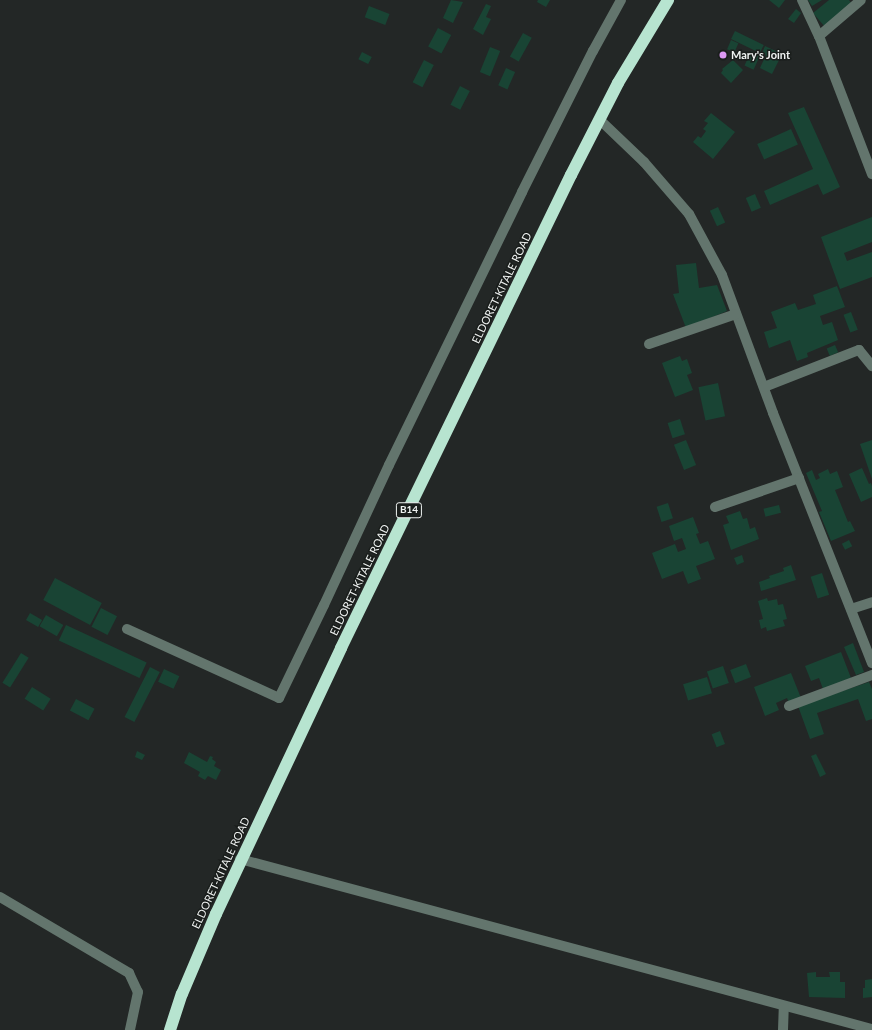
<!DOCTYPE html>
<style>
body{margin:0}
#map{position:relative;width:872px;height:1030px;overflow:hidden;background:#232726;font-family:Lato,sans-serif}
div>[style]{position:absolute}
.building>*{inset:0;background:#194434;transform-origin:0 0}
.minor>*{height:10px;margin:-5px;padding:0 5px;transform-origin:5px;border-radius:5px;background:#63756d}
.highway>*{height:12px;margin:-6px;padding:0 6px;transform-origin:6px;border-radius:6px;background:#b7e4d0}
.dots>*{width:11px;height:11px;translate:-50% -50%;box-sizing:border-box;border:2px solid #1a1e1c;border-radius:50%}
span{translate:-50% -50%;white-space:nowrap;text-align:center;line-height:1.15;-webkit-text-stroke:3px #1a1e1c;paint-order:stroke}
.shield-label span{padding:1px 3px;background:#1a1e1c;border:1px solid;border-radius:3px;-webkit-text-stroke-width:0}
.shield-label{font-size:10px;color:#f0f3f2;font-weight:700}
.poi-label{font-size:11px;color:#f0f3f2;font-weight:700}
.left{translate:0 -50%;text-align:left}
.street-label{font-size:11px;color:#f0f3f2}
</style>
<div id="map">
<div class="building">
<div style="clip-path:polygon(451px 0,463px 2px,453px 23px,443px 18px)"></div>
<div style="clip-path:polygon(538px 0,550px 0,546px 7px,537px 2px)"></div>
<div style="clip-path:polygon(769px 0,785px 0,779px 8px)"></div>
<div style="clip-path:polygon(808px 0,822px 0,812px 6px)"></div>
<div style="clip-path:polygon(829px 0,849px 0,852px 4px,825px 27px,813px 13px)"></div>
<div style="clip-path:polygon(486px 4px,491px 6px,486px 17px,491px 19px,483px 35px,473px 29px)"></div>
<div style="left:369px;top:6px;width:22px;height:12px;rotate:21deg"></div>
<div style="clip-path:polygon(796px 9px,801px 13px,794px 23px,788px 19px)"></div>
<div style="left:438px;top:28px;width:15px;height:21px;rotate:28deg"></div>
<div style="left:735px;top:31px;width:32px;height:9px;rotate:26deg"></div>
<div style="left:523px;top:33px;width:10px;height:27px;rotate:29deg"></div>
<div style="left:731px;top:40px;width:8px;height:10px;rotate:23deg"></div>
<div style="clip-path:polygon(765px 46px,782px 54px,772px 74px,760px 68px,766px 55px,762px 53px)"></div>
<div style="left:490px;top:47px;width:11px;height:27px;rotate:22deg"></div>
<div style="left:751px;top:51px;width:10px;height:16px;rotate:24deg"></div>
<div style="left:362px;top:52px;width:11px;height:8px;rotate:27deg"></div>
<div style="left:424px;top:60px;width:11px;height:25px;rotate:27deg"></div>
<div style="clip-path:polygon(733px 60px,743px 70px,731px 83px,721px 73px,723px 70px,722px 69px)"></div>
<div style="left:506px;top:68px;width:10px;height:19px;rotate:24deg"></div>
<div style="left:460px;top:86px;width:11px;height:21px;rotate:27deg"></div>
<div style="clip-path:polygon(804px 107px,840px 187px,823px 195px,818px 184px,770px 205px,764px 191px,813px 169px,788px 113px)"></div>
<div style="clip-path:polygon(711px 113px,735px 132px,713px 159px,693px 142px,698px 136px,701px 138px,706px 131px,703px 129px,708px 123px,704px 121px)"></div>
<div style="left:791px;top:129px;width:17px;height:37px;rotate:66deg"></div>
<div style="left:755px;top:194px;width:15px;height:10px;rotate:67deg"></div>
<div style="left:718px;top:207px;width:17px;height:9px;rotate:65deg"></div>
<div style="clip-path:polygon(872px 217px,872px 242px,844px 253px,847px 261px,872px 252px,872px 277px,840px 289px,821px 237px)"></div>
<div style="clip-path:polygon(696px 263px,699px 288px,717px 285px,727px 311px,686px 328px,673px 294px,679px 293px,676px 265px)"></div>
<div style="clip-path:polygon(837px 286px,845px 307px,820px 316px,823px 325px,832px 322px,838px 340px,807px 353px,808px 357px,797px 361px,790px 340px,769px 348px,764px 332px,777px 328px,771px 312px,795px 303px,798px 310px,816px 304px,813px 295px)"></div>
<div style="left:851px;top:312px;width:19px;height:8px;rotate:69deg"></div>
<div style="left:835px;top:345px;width:8px;height:9px;rotate:67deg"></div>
<div style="clip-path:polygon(680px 356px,682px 361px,687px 359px,692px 373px,687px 375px,693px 390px,675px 397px,662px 363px)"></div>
<div style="left:718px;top:383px;width:34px;height:20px;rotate:78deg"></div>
<div style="left:680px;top:419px;width:16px;height:13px;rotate:72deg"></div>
<div style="left:686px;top:440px;width:27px;height:13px;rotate:68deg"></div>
<div style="clip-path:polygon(872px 440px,872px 479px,860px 444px)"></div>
<div style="clip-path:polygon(862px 468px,869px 484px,871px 483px,872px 486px,872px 497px,861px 502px,849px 474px)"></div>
<div style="clip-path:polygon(828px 469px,830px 474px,837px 471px,843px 487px,835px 490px,848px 522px,850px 521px,855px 531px,831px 541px,819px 512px,822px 511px,806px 473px,812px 470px,816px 480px,820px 478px,818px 474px)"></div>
<div style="left:668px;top:503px;width:16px;height:12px;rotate:72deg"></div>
<div style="left:779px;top:505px;width:8px;height:16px;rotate:76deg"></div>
<div style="clip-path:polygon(740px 511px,743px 519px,747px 518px,750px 529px,755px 527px,759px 539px,731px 550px,723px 525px,729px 523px,726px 516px)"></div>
<div style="clip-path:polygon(693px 517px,699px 533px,696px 534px,700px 544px,708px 541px,715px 559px,696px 566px,701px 579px,688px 584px,683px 571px,662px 579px,652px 553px,675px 544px,678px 552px,686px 549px,682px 538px,674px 541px,669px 526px)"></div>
<div style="left:849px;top:540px;width:7px;height:8px;rotate:63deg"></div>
<div style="clip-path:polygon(742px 555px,744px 562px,737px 565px,734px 558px)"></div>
<div style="clip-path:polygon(791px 565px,796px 580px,761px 591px,759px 582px,770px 578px,769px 576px,784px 571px,783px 568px)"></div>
<div style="left:822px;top:573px;width:23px;height:12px;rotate:72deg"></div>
<div style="left:55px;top:578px;width:53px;height:25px;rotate:28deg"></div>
<div style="clip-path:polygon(767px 598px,768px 601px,777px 599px,778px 605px,783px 604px,787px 619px,783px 620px,785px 626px,767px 631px,766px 627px,761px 629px,759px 620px,763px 619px,758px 601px)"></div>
<div style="left:101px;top:608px;width:18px;height:21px;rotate:27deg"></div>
<div style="left:30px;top:613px;width:14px;height:8px;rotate:30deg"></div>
<div style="left:46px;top:615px;width:20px;height:13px;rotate:30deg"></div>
<div style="left:66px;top:625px;width:89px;height:17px;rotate:25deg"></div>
<div style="clip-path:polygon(853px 643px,864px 672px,856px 675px,844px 647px)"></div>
<div style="clip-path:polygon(841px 652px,851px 678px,823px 689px,819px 678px,811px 681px,805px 666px)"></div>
<div style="left:21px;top:653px;width:9px;height:35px;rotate:32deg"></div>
<div style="left:746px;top:664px;width:14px;height:17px;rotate:69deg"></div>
<div style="left:723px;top:666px;width:18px;height:17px;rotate:71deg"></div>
<div style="left:150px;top:667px;width:11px;height:56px;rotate:27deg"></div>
<div style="left:164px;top:669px;width:17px;height:14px;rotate:25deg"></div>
<div style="clip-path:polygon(791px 673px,801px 698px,789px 703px,787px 698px,776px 703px,779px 710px,765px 716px,754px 687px)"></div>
<div style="left:707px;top:677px;width:17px;height:25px;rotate:73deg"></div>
<div style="clip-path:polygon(869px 682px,872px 689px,872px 719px,866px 721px,858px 699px,817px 713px,824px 734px,810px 739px,798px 706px)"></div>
<div style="left:32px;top:687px;width:22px;height:14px;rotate:32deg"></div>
<div style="left:76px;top:699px;width:21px;height:13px;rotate:28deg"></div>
<div style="left:720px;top:731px;width:14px;height:9px;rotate:69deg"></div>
<div style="clip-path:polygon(137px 751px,145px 755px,142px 760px,135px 757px)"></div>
<div style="clip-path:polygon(189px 752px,207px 762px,210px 756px,213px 757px,212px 759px,216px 762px,214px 766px,221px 770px,216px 780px,208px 776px,205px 780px,198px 776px,200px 772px,184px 763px)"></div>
<div style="clip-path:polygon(816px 754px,826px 774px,820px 777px,811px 756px)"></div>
<div style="clip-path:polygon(816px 972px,816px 977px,830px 977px,829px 972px,840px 972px,840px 982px,845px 982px,845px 998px,809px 997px,807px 973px)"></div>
<div style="clip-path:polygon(872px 979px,872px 997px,863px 998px,863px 988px,865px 988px,865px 980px)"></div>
</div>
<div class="minor">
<div style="left:802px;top:0;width:40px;rotate:65deg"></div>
<div style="left:819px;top:36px;width:148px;rotate:69deg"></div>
<div style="left:819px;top:36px;width:55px;rotate:-40.6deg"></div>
<div style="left:600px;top:120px;width:61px;rotate:43.7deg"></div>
<div style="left:644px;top:162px;width:69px;rotate:49.1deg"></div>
<div style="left:689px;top:214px;width:69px;rotate:61.6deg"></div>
<div style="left:722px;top:275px;width:147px;rotate:69.7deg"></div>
<div style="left:773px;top:413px;width:269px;rotate:68.4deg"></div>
<div style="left:649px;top:344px;width:92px;rotate:-19deg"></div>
<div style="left:764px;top:387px;width:102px;rotate:-21.3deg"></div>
<div style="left:859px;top:350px;width:21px;rotate:51deg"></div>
<div style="left:715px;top:507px;width:89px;rotate:-19deg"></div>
<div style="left:851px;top:609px;width:22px;rotate:-18deg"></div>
<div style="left:127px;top:629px;width:167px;rotate:24.4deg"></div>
<div style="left:279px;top:698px;width:103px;rotate:-64.2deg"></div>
<div style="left:324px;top:605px;width:154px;rotate:-65.1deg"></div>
<div style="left:389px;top:465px;width:304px;rotate:-64deg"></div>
<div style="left:522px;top:192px;width:158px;rotate:-63.3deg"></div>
<div style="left:593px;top:51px;width:58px;rotate:-61.2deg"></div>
<div style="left:789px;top:706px;width:89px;rotate:-20.5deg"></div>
<div style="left:240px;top:859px;width:654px;rotate:15.06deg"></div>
<div style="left:0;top:897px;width:150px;rotate:30.5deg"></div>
<div style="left:129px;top:973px;width:21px;rotate:65deg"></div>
<div style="left:138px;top:992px;width:39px;rotate:102deg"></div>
<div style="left:783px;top:1030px;width:24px;rotate:-88deg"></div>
</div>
<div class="highway">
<div style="left:170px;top:1030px;width:38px;rotate:-72deg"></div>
<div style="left:182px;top:994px;width:87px;rotate:-67deg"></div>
<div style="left:216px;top:914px;width:294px;rotate:-64.8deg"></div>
<div style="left:341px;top:648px;width:526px;rotate:-64.07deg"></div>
<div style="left:571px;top:175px;width:103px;rotate:-62.9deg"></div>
<div style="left:618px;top:83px;width:97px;rotate:-58.9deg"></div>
</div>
<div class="dots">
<div style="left:723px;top:55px;background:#dd99f3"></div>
</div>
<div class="shield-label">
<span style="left:409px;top:510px">B14</span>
</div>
<div class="poi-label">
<span class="left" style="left:731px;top:55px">Mary's Joint</span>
</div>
<div class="street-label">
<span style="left:502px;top:288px;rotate:-64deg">ELDORET-KITALE ROAD</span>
<span style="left:360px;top:580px;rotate:-64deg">ELDORET-KITALE ROAD</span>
<span style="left:221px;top:873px;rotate:-65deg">ELDORET-KITALE ROAD</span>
</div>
</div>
